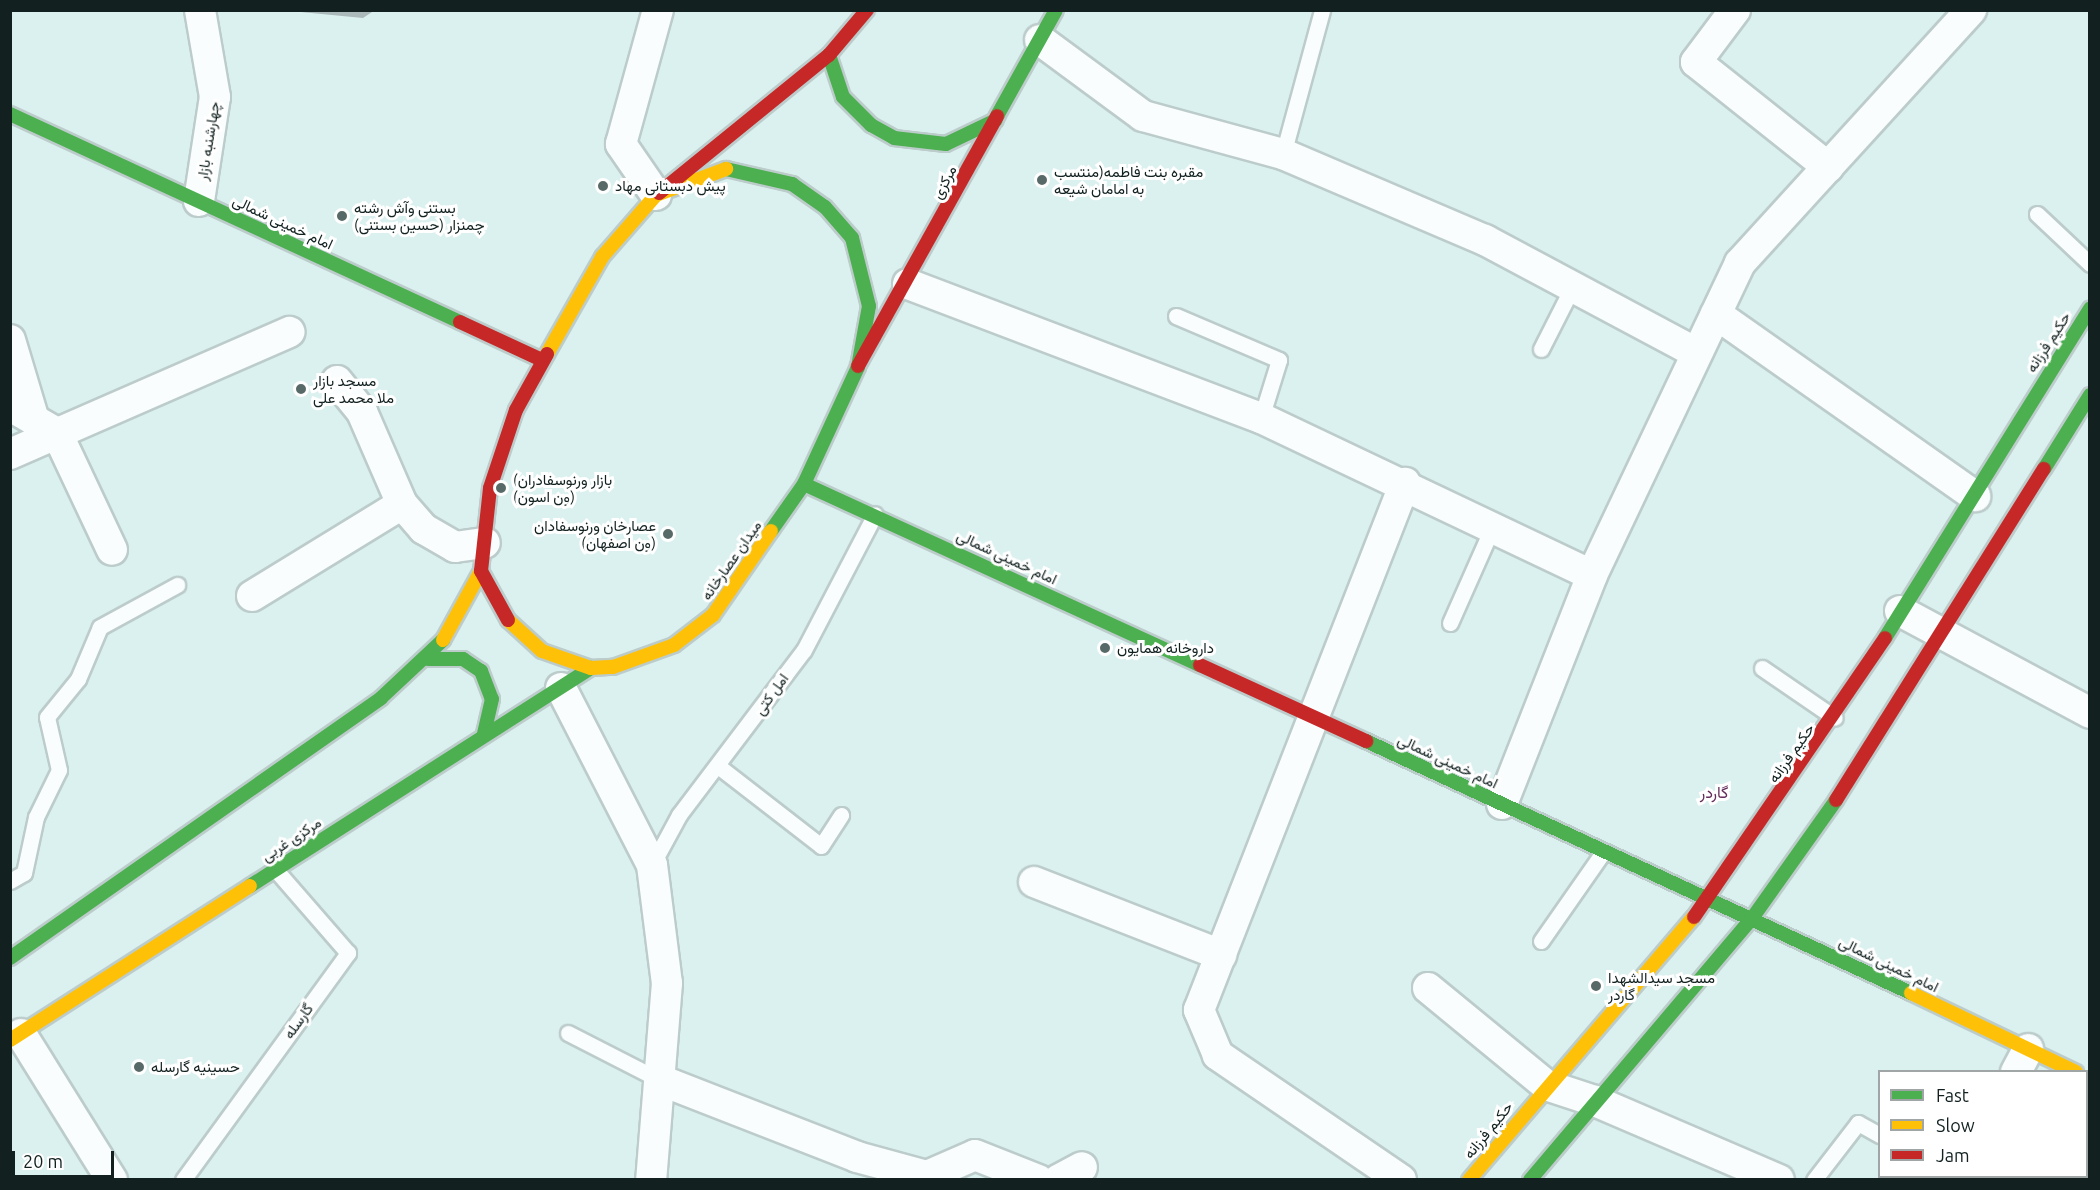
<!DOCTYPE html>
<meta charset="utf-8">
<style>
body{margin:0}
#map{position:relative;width:2100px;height:1190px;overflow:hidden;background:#dbf1ef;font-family:Ubuntu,Vazirmatn,sans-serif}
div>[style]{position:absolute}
.roads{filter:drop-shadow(2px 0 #bccccb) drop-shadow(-2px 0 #bccccb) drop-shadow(0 2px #bccccb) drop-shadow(0 -2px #bccccb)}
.lane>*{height:15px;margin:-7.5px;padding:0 7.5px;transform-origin:7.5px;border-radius:7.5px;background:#fafdfd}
.street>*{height:30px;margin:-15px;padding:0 15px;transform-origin:15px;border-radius:15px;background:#fafdfd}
.fast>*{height:14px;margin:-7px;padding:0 7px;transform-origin:7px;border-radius:7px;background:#4caf50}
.slow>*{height:14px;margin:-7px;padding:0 7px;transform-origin:7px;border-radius:7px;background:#ffc107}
.jam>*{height:14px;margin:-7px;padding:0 7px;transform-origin:7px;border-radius:7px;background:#c62828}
.wall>*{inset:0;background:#abb9ba}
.dots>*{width:16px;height:16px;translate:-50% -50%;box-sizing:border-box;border:3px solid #fff;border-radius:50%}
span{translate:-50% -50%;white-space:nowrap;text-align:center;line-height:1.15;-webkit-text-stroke:6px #fff;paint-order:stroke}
.street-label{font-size:15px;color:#122120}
.poi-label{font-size:15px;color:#122120}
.left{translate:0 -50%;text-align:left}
.right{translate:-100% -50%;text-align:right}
.neighbourhood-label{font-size:16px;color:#642e5b}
.frame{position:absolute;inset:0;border:12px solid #122120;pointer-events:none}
.legend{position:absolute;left:1878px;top:1070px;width:210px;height:108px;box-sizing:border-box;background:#fff;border:2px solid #a0a6a6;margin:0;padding:8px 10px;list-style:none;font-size:18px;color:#122120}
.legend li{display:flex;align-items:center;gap:12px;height:30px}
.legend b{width:30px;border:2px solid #a0a6a6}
.scale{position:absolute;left:12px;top:1151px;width:102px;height:27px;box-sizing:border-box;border:3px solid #122120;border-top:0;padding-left:8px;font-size:18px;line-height:21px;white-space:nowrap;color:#122120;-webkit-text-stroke:4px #fff;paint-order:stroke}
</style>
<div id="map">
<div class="roads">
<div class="lane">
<div style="left:1283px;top:154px;width:149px;rotate:-74.8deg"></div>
<div style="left:2037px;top:214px;width:73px;rotate:43.3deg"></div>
<div style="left:1176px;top:316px;width:112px;rotate:23.1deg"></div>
<div style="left:1279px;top:360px;width:61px;rotate:107.2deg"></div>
<div style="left:1541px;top:349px;width:71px;rotate:-63.1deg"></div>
<div style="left:1450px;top:623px;width:106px;rotate:-66.1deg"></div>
<div style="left:1762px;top:668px;width:88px;rotate:34.4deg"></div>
<div style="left:718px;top:766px;width:130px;rotate:37.8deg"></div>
<div style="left:821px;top:846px;width:37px;rotate:-57deg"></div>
<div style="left:652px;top:865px;width:57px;rotate:-61.6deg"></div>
<div style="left:679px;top:815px;width:207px;rotate:-52.9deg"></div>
<div style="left:804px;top:650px;width:153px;rotate:-62.4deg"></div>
<div style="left:10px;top:881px;width:16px;rotate:-30deg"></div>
<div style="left:24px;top:873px;width:57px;rotate:-77.9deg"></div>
<div style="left:36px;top:817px;width:52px;rotate:-63.9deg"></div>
<div style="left:59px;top:770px;width:54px;rotate:-102.8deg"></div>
<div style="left:47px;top:717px;width:49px;rotate:-50.8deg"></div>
<div style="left:78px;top:679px;width:56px;rotate:-67.1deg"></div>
<div style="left:100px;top:627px;width:88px;rotate:-28.6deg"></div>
<div style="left:1541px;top:941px;width:108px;rotate:-55.1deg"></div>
<div style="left:568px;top:1033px;width:103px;rotate:27.1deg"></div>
<div style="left:183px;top:1180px;width:281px;rotate:-54deg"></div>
<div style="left:348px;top:953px;width:111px;rotate:-131deg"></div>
<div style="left:1814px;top:1180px;width:72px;rotate:-52.3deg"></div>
<div style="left:1858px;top:1123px;width:25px;rotate:29deg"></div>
</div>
<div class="street">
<div style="left:1735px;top:10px;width:65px;rotate:126.9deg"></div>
<div style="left:1696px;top:62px;width:169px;rotate:38.5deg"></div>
<div style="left:1040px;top:40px;width:128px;rotate:36.4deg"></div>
<div style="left:1143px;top:116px;width:145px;rotate:15.2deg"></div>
<div style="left:1283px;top:154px;width:220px;rotate:23.1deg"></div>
<div style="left:1485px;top:240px;width:240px;rotate:28.1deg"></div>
<div style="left:656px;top:195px;width:62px;rotate:-124.5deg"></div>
<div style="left:621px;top:144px;width:139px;rotate:-74.6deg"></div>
<div style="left:199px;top:201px;width:105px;rotate:-81.3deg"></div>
<div style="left:215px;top:97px;width:88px;rotate:-99.8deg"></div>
<div style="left:908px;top:284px;width:378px;rotate:20.8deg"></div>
<div style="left:1261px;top:418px;width:366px;rotate:25.4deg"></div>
<div style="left:1716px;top:314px;width:317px;rotate:35.1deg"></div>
<div style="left:10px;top:340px;width:84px;rotate:73.3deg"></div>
<div style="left:337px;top:381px;width:40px;rotate:51deg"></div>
<div style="left:362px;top:412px;width:100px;rotate:66.5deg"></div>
<div style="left:402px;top:504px;width:33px;rotate:49deg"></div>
<div style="left:424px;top:529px;width:36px;rotate:30deg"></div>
<div style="left:455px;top:547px;width:30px;rotate:-8deg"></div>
<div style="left:10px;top:406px;width:54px;rotate:29.9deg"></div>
<div style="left:57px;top:433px;width:129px;rotate:64.8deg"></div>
<div style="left:10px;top:454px;width:305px;rotate:-23.6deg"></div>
<div style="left:252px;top:596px;width:176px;rotate:-31.5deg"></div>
<div style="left:1900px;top:611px;width:216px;rotate:28.2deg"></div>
<div style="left:561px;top:688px;width:199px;rotate:62.8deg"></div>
<div style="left:652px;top:865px;width:119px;rotate:82.8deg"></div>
<div style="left:667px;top:983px;width:198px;rotate:94.6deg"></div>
<div style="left:1502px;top:804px;width:246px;rotate:-68.5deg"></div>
<div style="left:1592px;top:575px;width:345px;rotate:-64.6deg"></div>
<div style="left:1740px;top:263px;width:343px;rotate:-47.6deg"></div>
<div style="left:1034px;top:882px;width:201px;rotate:21.3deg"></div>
<div style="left:1428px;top:988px;width:153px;rotate:39.4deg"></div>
<div style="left:1546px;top:1085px;width:52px;rotate:18.1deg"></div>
<div style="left:1595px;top:1101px;width:200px;rotate:23.2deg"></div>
<div style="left:21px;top:1034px;width:172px;rotate:58.1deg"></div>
<div style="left:2016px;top:1072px;width:26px;rotate:-62deg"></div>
<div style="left:660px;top:1080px;width:212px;rotate:21.3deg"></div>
<div style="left:857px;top:1157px;width:73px;rotate:15.2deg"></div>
<div style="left:927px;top:1176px;width:52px;rotate:-23.6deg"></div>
<div style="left:975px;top:1155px;width:68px;rotate:21.6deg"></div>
<div style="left:1058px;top:1180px;width:27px;rotate:-28deg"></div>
<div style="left:1401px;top:1180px;width:222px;rotate:-145.7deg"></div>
<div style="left:1218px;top:1055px;width:49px;rotate:-112.9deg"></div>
<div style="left:1199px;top:1010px;width:566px;rotate:-68.65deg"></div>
<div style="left:1959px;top:1180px;width:4px;rotate:-63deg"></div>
</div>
<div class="fast">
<div style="left:829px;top:55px;width:44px;rotate:71.6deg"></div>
<div style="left:843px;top:97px;width:40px;rotate:45deg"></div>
<div style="left:871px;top:125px;width:26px;rotate:29deg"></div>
<div style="left:894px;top:138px;width:52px;rotate:6.6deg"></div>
<div style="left:946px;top:144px;width:55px;rotate:-25.6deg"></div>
<div style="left:10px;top:114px;width:496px;rotate:24.8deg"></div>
<div style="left:997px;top:116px;width:121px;rotate:-60.9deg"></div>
<div style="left:726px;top:169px;width:68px;rotate:12.8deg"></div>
<div style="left:792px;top:184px;width:40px;rotate:34.9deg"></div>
<div style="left:825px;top:207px;width:41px;rotate:48.9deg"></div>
<div style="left:852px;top:238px;width:70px;rotate:76deg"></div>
<div style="left:869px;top:306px;width:62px;rotate:100.2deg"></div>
<div style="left:858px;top:367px;width:129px;rotate:114.8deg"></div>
<div style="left:804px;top:484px;width:57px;rotate:125.1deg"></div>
<div style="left:2044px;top:469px;width:87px;rotate:-58.1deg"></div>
<div style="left:804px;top:484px;width:435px;rotate:24.6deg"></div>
<div style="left:1885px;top:638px;width:388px;rotate:-58.1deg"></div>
<div style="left:428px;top:659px;width:35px"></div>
<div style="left:463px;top:659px;width:22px;rotate:34deg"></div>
<div style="left:481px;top:671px;width:30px;rotate:69deg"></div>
<div style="left:492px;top:699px;width:37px;rotate:103deg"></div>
<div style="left:1366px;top:741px;width:600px;rotate:24.82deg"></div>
<div style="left:250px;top:886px;width:405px;rotate:-32.6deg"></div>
<div style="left:10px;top:958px;width:453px;rotate:-35deg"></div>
<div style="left:381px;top:698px;width:85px;rotate:-43.1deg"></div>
<div style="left:1530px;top:1180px;width:345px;rotate:-49.7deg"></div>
<div style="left:1753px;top:917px;width:143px;rotate:-54.6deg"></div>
</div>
<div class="slow">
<div style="left:547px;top:354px;width:112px;rotate:-60.4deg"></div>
<div style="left:602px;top:257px;width:82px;rotate:-48.9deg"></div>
<div style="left:656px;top:195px;width:75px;rotate:-20.4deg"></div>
<div style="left:508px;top:620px;width:46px;rotate:42.4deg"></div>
<div style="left:542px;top:651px;width:52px;rotate:19.1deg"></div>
<div style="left:591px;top:668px;width:22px;rotate:-3deg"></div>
<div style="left:613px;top:667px;width:65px;rotate:-19.8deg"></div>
<div style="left:674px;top:645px;width:49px;rotate:-37.6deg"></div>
<div style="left:713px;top:615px;width:102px;rotate:-55.4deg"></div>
<div style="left:443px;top:640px;width:79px;rotate:-61.2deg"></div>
<div style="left:1911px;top:993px;width:183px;rotate:25.6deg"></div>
<div style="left:10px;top:1040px;width:285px;rotate:-32.7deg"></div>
<div style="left:1469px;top:1180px;width:346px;rotate:-49.5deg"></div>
</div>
<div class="jam">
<div style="left:659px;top:193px;width:219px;rotate:-39.1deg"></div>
<div style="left:829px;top:55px;width:59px;rotate:-49.8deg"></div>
<div style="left:460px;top:322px;width:90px;rotate:24.9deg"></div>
<div style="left:858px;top:366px;width:286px;rotate:-60.9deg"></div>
<div style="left:508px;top:620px;width:56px;rotate:-118.9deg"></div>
<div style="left:481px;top:571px;width:83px;rotate:-83.8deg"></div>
<div style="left:490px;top:488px;width:82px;rotate:-71.6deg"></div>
<div style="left:516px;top:410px;width:64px;rotate:-61deg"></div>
<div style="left:1200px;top:665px;width:183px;rotate:24.6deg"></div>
<div style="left:1836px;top:800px;width:391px;rotate:-57.9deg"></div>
<div style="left:1694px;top:917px;width:338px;rotate:-55.6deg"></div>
</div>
</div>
<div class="wall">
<div style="clip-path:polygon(280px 10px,375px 10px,363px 18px)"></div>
</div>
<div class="dots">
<div style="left:1042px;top:180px;background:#586a68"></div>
<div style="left:603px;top:186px;background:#586a68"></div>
<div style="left:342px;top:216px;background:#586a68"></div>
<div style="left:301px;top:389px;background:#586a68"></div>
<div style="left:501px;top:488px;background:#586a68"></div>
<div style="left:668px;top:534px;background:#586a68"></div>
<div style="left:1105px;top:648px;background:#586a68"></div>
<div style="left:1596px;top:986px;background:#586a68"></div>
<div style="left:139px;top:1067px;background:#586a68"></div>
</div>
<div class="street-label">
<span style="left:208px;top:141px;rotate:-81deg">چهارشنبه بازار</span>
<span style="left:944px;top:182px;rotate:-62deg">مرکزی</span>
<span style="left:283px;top:222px;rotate:25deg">امام خمینی شمالی</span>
<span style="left:2048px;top:342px;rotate:-57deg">حکیم فرزانه</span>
<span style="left:1007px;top:557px;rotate:25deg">امام خمینی شمالی</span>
<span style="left:731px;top:560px;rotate:-55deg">میدان عصارخانه</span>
<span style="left:771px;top:694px;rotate:-54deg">امل کتی</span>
<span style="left:1791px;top:753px;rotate:-55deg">حکیم فرزانه</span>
<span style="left:1448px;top:761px;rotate:25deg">امام خمینی شمالی</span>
<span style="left:291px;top:839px;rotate:-33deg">مرکزی غربی</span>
<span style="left:1889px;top:964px;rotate:26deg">امام خمینی شمالی</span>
<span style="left:298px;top:1021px;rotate:-54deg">گارسله</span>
<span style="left:1488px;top:1130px;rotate:-51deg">حکیم فرزانه</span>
</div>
<div class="poi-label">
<span class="left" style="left:1054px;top:180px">مقبره بنت فاطمه(منتسب<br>به امامان شیعه</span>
<span class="left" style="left:615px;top:186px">پیش دبستانی مهاد</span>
<span class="left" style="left:354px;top:216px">بستنی وآش رشته<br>چمنزار (حسین بستنی)</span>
<span class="left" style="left:313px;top:389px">مسجد بازار<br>ملا محمد علی</span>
<span class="left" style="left:513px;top:488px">(بازار ورنوسفادران<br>(ون اسون)</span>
<span class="right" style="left:656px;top:534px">عصارخان ورنوسفادان<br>(ون اصفهان)</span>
<span class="left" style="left:1117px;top:648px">داروخانه همایون</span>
<span class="left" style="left:1608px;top:986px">مسجد سیدالشهدا<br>گاردر</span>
<span class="left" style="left:151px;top:1067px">حسینیه گارسله</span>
</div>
<div class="neighbourhood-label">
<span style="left:1714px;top:792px">گاردر</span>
</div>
<div class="frame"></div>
<ul class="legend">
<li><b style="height:8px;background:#4caf50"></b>Fast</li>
<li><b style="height:8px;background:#ffc107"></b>Slow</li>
<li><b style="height:8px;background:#c62828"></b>Jam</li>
</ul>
<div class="scale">20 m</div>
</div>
